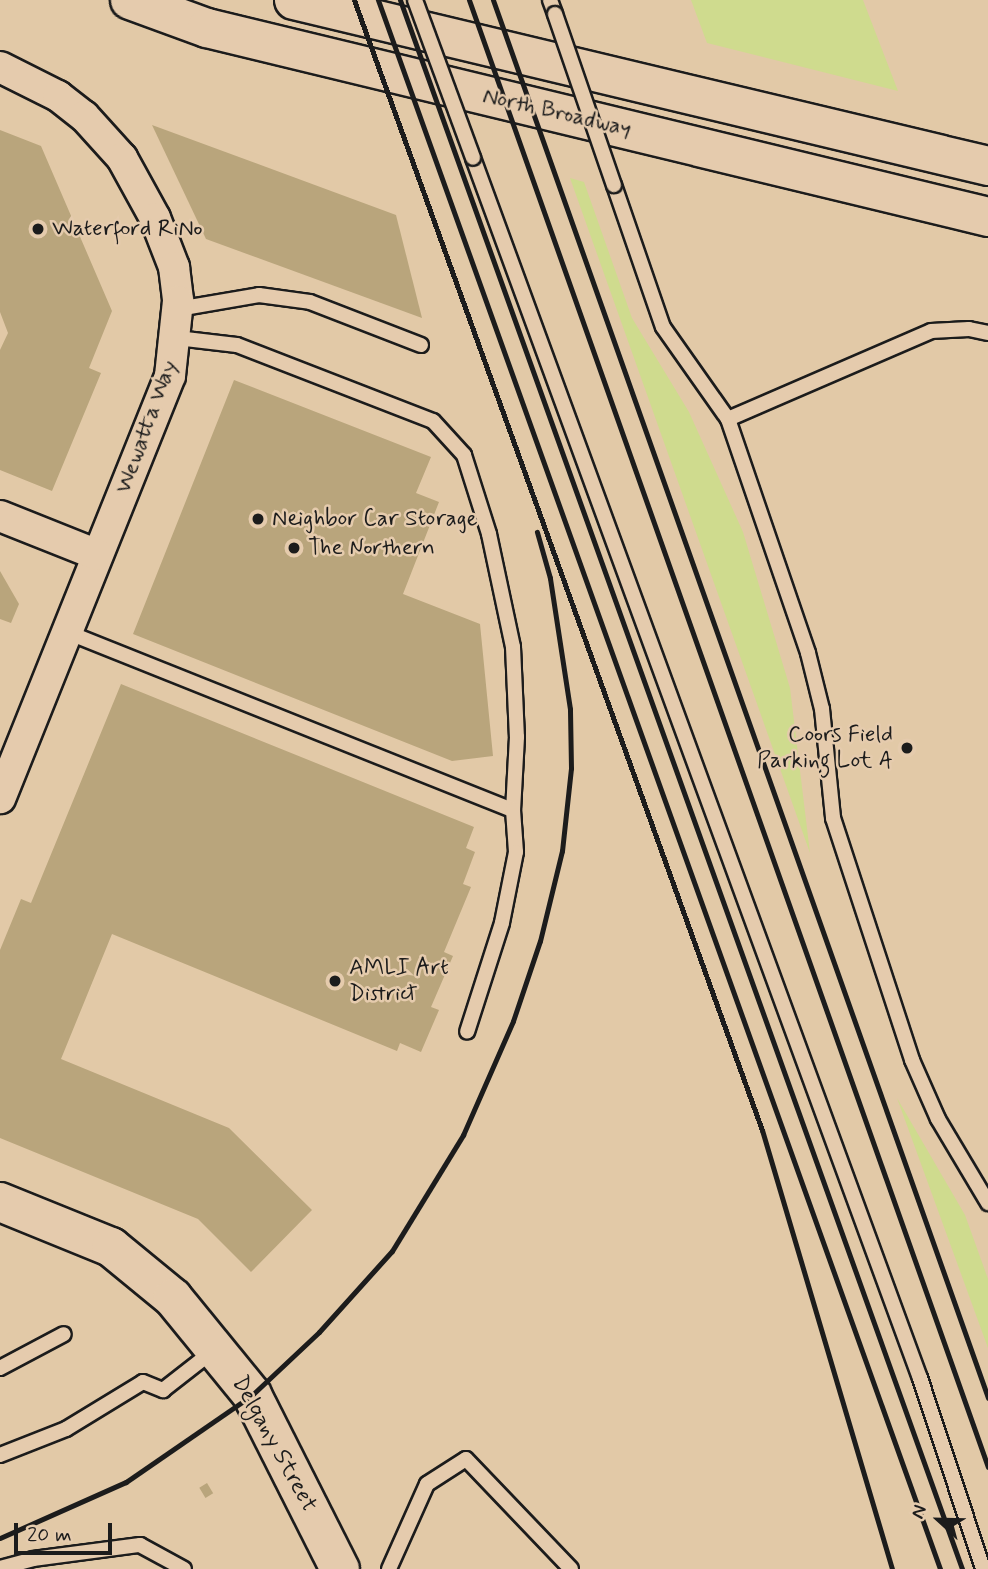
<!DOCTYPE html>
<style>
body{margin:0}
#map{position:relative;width:988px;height:1569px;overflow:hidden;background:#e2c9a7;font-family:Mynerve,sans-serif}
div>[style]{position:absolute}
.green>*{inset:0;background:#cfdb8e}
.building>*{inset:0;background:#b9a57c;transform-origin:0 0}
.roads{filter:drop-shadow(2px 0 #1c1c1c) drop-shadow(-2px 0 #1c1c1c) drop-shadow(0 2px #1c1c1c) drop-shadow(0 -2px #1c1c1c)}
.lane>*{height:14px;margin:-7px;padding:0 7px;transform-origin:7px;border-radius:7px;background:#e5cbad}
.street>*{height:30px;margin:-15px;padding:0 15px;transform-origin:15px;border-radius:15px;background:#e5cbad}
.secondary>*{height:38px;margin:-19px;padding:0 19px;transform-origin:19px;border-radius:19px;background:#e5cbad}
.rail>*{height:5px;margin:-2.5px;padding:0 2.5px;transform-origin:2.5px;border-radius:2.5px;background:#1c1c1c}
.bridges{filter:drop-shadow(2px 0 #1c1c1c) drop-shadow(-2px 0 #1c1c1c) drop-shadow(0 2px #1c1c1c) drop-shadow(0 -2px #1c1c1c)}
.lane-bridge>*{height:14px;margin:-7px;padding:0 7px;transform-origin:7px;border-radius:7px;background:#e5cbad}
.dots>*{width:19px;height:19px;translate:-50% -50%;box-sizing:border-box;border:4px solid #e5cbad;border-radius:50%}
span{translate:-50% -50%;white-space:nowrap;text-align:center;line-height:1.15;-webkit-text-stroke:5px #e5cbad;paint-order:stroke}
.street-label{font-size:23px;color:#1c1c1c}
.poi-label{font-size:23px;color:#1c1c1c}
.left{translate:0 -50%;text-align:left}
.right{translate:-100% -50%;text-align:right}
.north{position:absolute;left:904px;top:1485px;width:70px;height:70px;-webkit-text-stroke:5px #e5cbad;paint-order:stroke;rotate:292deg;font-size:19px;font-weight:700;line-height:28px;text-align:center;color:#1c1c1c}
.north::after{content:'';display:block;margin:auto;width:24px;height:32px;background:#1c1c1c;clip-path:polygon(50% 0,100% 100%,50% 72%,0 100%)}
.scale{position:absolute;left:14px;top:1523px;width:98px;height:32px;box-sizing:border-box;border:4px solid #1c1c1c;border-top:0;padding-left:9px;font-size:21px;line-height:24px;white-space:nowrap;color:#1c1c1c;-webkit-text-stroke:5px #e5cbad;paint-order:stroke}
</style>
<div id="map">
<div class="green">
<div style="clip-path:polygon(691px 0,863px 0,898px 91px,707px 43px)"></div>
<div style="clip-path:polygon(570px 178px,584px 182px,632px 318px,689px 412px,743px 532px,790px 688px,810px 853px)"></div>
<div style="clip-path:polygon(897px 1098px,965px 1215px,988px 1279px,988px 1348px)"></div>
</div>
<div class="building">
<div style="clip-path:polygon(152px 125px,396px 215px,422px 318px,206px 239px)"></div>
<div style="clip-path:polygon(0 130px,41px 146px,112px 311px,89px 368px,101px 373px,52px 491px,0 470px,0 350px,8px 333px,0 312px)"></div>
<div style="clip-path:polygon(234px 380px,431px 457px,416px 493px,439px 502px,403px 594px,480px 624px,493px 756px,452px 761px,133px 634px)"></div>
<div style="clip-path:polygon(0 571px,19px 604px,11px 623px,0 619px)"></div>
<div style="clip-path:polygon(121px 684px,474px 827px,466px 848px,475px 852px,463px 884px,471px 887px,444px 952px,453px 956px,431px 1007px,439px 1010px,421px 1052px,400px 1043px,397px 1051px,112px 934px,61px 1059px,229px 1128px,312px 1210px,251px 1272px,198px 1219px,0 1138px,0 950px,21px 899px,31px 903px)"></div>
<div style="left:207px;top:1483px;width:12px;height:9px;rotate:59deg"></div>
</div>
<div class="roads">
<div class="lane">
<div style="left:550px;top:0;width:15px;rotate:70deg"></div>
<div style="left:473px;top:158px;width:1299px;rotate:69.88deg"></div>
<div style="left:920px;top:1378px;width:201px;rotate:71.7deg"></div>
<div style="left:614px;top:185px;width:150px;rotate:71deg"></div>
<div style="left:663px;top:327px;width:113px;rotate:54.8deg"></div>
<div style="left:728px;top:419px;width:221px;rotate:-23.4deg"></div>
<div style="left:931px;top:331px;width:38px;rotate:-3deg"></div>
<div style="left:969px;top:329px;width:19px;rotate:12deg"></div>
<div style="left:178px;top:309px;width:82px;rotate:-9.8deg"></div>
<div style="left:259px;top:295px;width:51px;rotate:7.8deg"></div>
<div style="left:310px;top:302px;width:119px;rotate:21.2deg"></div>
<div style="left:177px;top:338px;width:60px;rotate:6.7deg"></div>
<div style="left:237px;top:345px;width:210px;rotate:21.2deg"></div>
<div style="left:433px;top:421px;width:46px;rotate:47.6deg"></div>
<div style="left:464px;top:455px;width:83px;rotate:72.4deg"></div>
<div style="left:489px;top:534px;width:116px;rotate:78deg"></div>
<div style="left:513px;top:647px;width:90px;rotate:87.5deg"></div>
<div style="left:517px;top:737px;width:73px;rotate:93.1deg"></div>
<div style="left:728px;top:419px;width:247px;rotate:71.1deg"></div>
<div style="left:808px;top:653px;width:58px;rotate:76deg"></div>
<div style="left:822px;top:709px;width:110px;rotate:84.2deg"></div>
<div style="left:833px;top:818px;width:255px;rotate:71.9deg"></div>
<div style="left:912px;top:1060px;width:64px;rotate:66.2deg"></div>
<div style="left:938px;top:1119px;width:98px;rotate:59.2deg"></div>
<div style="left:67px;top:632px;width:480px;rotate:21.8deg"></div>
<div style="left:513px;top:810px;width:42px;rotate:85.9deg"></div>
<div style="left:516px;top:852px;width:72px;rotate:101.2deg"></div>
<div style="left:502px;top:923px;width:114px;rotate:107.8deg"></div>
<div style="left:0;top:1368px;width:72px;rotate:-28deg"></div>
<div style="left:0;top:1455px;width:71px;rotate:-21.5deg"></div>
<div style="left:66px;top:1429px;width:90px;rotate:-31.4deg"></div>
<div style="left:143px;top:1382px;width:22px;rotate:22deg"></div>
<div style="left:163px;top:1390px;width:63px;rotate:-38deg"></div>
<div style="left:0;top:1568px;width:34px;rotate:-15deg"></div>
<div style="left:33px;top:1559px;width:108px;rotate:-7.5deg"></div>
<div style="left:140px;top:1545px;width:50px;rotate:28.6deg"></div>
<div style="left:389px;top:1569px;width:93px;rotate:-65.9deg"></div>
<div style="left:427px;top:1484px;width:46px;rotate:-32.7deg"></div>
<div style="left:466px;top:1459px;width:152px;rotate:46.3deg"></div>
</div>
<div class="street">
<div style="left:0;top:67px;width:65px;rotate:26.6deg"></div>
<div style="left:58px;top:96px;width:33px;rotate:38deg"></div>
<div style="left:84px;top:116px;width:57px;rotate:47.9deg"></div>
<div style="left:122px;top:158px;width:68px;rotate:61.2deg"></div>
<div style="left:155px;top:218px;width:53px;rotate:68.8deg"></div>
<div style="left:174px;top:267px;width:34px;rotate:83deg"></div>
<div style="left:178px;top:301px;width:75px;rotate:96.1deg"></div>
<div style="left:170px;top:376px;width:455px;rotate:111.9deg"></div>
<div style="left:0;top:516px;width:105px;rotate:21.7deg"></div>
</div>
<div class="secondary">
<div style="left:130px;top:0;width:82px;rotate:20deg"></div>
<div style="left:207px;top:28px;width:804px;rotate:13.6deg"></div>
<div style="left:294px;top:0;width:714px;rotate:13.45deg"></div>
<div style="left:0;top:1202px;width:120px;rotate:22.1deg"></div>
<div style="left:111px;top:1247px;width:80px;rotate:39.4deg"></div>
<div style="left:173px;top:1298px;width:125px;rotate:50.8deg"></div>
<div style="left:252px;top:1395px;width:195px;rotate:63.2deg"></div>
</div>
</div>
<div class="rail">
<div style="left:354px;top:0;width:1201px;rotate:70.15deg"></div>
<div style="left:762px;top:1130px;width:458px;rotate:73.5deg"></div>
<div style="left:378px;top:0;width:1667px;rotate:70.29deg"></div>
<div style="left:400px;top:0;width:1667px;rotate:70.29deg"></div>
<div style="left:469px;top:0;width:1556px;rotate:70.52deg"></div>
<div style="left:493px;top:0;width:1483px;rotate:70.5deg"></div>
<div style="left:0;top:1538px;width:138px;rotate:-24deg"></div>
<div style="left:126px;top:1482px;width:153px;rotate:-34.6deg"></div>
<div style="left:252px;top:1395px;width:92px;rotate:-43.2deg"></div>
<div style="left:319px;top:1332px;width:109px;rotate:-48deg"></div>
<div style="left:392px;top:1251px;width:136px;rotate:-58.5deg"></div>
<div style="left:463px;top:1135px;width:124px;rotate:-66.3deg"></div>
<div style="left:513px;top:1021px;width:84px;rotate:-71.4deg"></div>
<div style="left:540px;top:941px;width:93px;rotate:-76.3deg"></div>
<div style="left:562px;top:851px;width:83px;rotate:-83.8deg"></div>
<div style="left:571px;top:768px;width:59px;rotate:-91deg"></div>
<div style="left:570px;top:709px;width:133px;rotate:-98.7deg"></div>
<div style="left:550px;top:578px;width:48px;rotate:-105.8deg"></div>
</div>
<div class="bridges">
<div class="lane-bridge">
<div style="left:415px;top:0;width:168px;rotate:69.8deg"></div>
<div style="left:555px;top:14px;width:181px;rotate:71deg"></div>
</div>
</div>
<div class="dots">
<div style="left:38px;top:229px;background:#1c1c1c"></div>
<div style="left:258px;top:519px;background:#1c1c1c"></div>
<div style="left:294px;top:548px;background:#1c1c1c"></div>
<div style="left:907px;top:748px;background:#1c1c1c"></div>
<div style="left:335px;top:981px;background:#1c1c1c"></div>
</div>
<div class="street-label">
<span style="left:557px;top:113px;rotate:13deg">North Broadway</span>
<span style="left:147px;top:427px;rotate:-70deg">Wewatta Way</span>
<span style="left:274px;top:1444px;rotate:61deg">Delgany Street</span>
</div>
<div class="poi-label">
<span class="left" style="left:52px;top:229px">Waterford RiNo</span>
<span class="left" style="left:272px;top:519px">Neighbor Car Storage</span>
<span class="left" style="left:308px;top:548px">The Northern</span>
<span class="right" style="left:893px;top:748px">Coors Field<br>Parking Lot A</span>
<span class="left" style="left:349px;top:981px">AMLI Art<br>District</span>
</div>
<div class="north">N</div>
<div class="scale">20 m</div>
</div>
